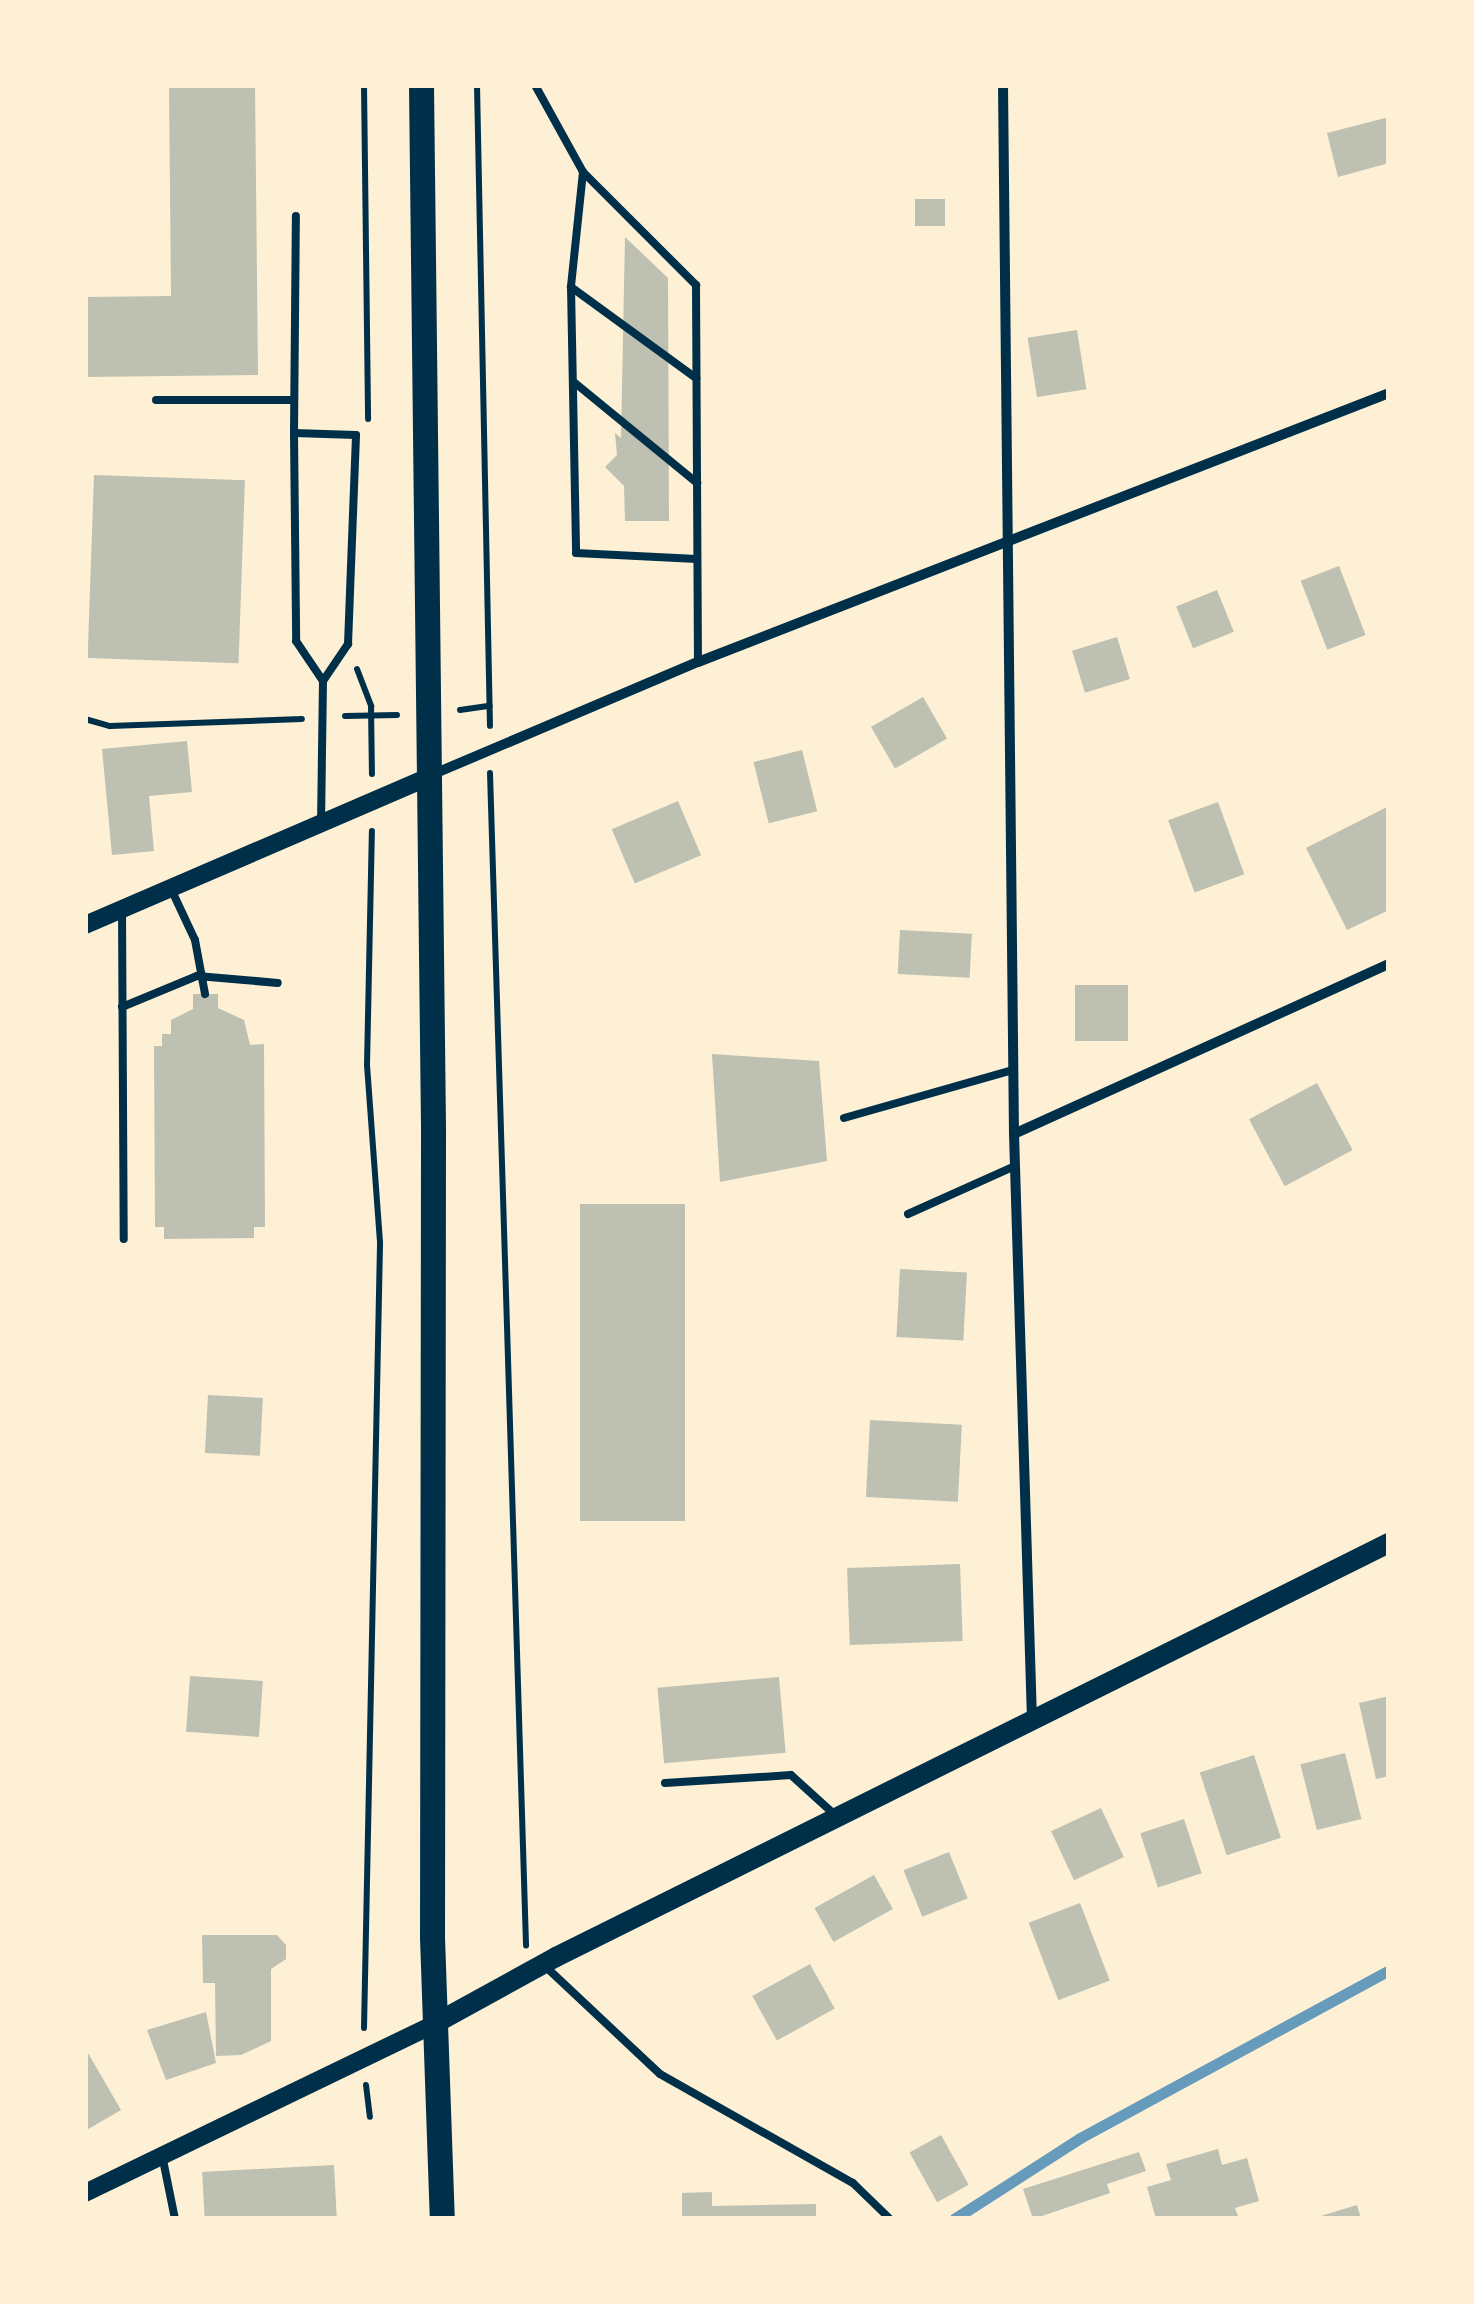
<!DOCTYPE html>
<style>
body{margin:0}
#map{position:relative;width:1474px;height:2304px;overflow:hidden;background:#fdf0d5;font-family:"Fira Sans",sans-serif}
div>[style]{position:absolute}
.stream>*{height:11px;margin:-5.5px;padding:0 5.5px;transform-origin:5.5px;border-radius:5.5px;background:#669bbc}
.building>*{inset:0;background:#bec0b2;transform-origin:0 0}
.path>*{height:6px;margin:-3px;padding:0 3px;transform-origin:3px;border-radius:3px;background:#003049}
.service>*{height:8px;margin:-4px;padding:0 4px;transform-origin:4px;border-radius:4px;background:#003049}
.minor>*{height:10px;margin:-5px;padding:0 5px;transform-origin:5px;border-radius:5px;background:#003049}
.tertiary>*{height:18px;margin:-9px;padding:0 9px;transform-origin:9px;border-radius:9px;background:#003049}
.secondary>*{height:20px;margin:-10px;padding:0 10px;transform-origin:10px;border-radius:10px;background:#003049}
.primary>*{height:25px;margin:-12.5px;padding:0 12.5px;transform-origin:12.5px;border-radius:12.5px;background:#003049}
span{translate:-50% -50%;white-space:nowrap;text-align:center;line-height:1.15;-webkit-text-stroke:10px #fdf0d5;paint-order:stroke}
.frame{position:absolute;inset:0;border:88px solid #fdf0d5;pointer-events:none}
</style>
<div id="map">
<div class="stream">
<div style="left:954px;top:2219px;width:150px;rotate:-32.7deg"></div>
<div style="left:1080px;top:2138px;width:352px;rotate:-28.5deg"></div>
</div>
<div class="building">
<div style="clip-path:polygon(169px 85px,255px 85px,258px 375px,85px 377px,85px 297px,171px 296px)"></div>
<div style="clip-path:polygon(1389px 117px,1389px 163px,1338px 177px,1327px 133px)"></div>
<div style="left:915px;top:199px;width:30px;height:27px"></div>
<div style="clip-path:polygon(625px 237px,668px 278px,669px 521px,625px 521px,624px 486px,605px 467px,617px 455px,615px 433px,621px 438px)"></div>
<div style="left:1077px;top:330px;width:60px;height:50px;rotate:81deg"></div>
<div style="left:94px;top:475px;width:151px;height:183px;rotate:2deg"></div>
<div style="left:1339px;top:566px;width:74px;height:41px;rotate:69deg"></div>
<div style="left:1217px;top:590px;width:45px;height:44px;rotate:68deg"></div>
<div style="left:1117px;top:637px;width:44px;height:47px;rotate:73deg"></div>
<div style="left:923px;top:697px;width:48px;height:60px;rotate:60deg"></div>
<div style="clip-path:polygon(187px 741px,192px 792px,149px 796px,154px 851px,112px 855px,102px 749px)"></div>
<div style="left:802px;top:750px;width:63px;height:50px;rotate:76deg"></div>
<div style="left:678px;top:801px;width:59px;height:72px;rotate:67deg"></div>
<div style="left:1218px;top:802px;width:77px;height:53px;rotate:70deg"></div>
<div style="clip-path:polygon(1389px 806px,1389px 910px,1347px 930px,1306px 848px)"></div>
<div style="left:900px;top:930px;width:72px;height:44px;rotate:3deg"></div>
<div style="left:1128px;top:985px;width:56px;height:53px;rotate:90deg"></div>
<div style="clip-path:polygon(193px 994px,218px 994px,218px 1008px,244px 1020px,250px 1045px,264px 1044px,265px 1227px,254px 1227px,254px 1238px,164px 1239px,164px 1227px,155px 1227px,154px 1046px,162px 1046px,162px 1034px,171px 1034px,171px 1020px,193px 1009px)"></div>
<div style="clip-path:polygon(712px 1054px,819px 1061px,827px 1161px,720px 1182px)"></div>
<div style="left:1317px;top:1083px;width:76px;height:77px;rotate:62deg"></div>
<div style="left:685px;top:1204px;width:317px;height:105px;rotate:90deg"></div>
<div style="left:900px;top:1269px;width:67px;height:68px;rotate:3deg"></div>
<div style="left:208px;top:1395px;width:55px;height:58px;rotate:3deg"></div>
<div style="left:870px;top:1420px;width:92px;height:77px;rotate:3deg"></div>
<div style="left:960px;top:1564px;width:77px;height:113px;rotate:88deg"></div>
<div style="left:190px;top:1676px;width:73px;height:56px;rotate:4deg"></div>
<div style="left:779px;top:1677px;width:76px;height:122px;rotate:85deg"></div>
<div style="clip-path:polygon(1389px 1696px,1389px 1776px,1376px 1779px,1359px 1703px)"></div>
<div style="left:1345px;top:1753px;width:68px;height:46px;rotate:76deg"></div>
<div style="left:1254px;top:1755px;width:87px;height:57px;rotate:72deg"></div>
<div style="left:1101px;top:1808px;width:54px;height:55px;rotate:65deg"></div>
<div style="left:1184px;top:1819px;width:57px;height:46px;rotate:72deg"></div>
<div style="left:949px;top:1852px;width:50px;height:49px;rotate:68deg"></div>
<div style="left:874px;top:1875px;width:39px;height:68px;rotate:61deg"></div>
<div style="left:1080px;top:1903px;width:83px;height:55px;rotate:69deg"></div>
<div style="clip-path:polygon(202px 1935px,277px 1935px,286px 1945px,286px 1959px,271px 1969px,271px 2041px,241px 2055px,216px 2056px,215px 1983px,203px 1983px)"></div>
<div style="left:810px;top:1964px;width:51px;height:66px;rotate:61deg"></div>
<div style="clip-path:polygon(206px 2012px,216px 2063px,166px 2080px,147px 2030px)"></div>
<div style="clip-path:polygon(88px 2053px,121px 2110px,85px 2131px,85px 2054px)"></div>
<div style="left:941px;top:2135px;width:57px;height:36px;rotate:61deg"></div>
<div style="clip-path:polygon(1218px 2149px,1222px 2165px,1247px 2158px,1259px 2201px,1235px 2208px,1239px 2219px,1156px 2219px,1147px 2187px,1171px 2180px,1166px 2164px)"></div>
<div style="clip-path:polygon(1139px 2152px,1146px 2171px,1107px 2184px,1110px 2193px,1033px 2219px,1023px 2189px)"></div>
<div style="left:334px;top:2165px;width:52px;height:132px;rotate:87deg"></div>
<div style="clip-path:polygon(712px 2192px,712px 2206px,816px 2204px,816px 2219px,682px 2219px,682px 2193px)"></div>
<div style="clip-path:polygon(1357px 2205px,1361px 2219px,1314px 2219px,1314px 2218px)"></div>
</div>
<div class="path">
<div style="left:364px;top:85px;width:334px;rotate:89.3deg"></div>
<div style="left:477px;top:85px;width:641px;rotate:88.84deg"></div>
<div style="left:357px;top:669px;width:40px;rotate:69deg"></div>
<div style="left:371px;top:706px;width:68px;rotate:89.2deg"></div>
<div style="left:460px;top:710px;width:30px;rotate:-8deg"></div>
<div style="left:345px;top:716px;width:52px;rotate:-1.1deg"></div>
<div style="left:85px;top:719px;width:26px;rotate:16deg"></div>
<div style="left:110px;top:726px;width:192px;rotate:-2.1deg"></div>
<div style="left:490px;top:773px;width:1173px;rotate:88.24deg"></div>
<div style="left:364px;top:2028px;width:786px;rotate:-88.83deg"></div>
<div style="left:380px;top:1242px;width:177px;rotate:-94.2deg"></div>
<div style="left:367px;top:1065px;width:234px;rotate:-88.8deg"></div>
<div style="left:366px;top:2085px;width:32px;rotate:83deg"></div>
</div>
<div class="service">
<div style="left:535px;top:85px;width:99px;rotate:61.1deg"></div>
<div style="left:583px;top:172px;width:160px;rotate:45deg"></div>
<div style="left:696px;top:285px;width:377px;rotate:89.7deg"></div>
<div style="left:583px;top:172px;width:116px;rotate:96deg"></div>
<div style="left:571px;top:287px;width:266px;rotate:88.9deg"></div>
<div style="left:576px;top:553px;width:121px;rotate:2.8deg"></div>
<div style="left:571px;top:287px;width:155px;rotate:36.1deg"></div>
<div style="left:575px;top:383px;width:158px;rotate:39.3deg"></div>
<div style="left:156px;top:400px;width:138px"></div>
<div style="left:294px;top:433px;width:217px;rotate:-89.5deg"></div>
<div style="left:321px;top:824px;width:143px;rotate:-89.2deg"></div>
<div style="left:323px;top:681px;width:45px;rotate:-56deg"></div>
<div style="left:348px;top:644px;width:209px;rotate:-87.8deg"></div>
<div style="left:356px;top:435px;width:62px;rotate:-178.2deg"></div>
<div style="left:294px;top:433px;width:208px;rotate:89.4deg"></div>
<div style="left:296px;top:641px;width:48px;rotate:56deg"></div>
<div style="left:172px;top:891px;width:54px;rotate:64.9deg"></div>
<div style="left:195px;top:940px;width:55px;rotate:79.5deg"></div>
<div style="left:122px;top:910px;width:329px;rotate:89.7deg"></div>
<div style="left:122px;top:1007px;width:81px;rotate:-22.5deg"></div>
<div style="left:197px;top:976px;width:81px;rotate:4.9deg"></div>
<div style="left:844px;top:1118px;width:176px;rotate:-15.9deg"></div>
<div style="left:908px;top:1214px;width:117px;rotate:-24.2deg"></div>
<div style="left:665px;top:1783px;width:126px;rotate:-3.6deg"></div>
<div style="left:791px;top:1775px;width:58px;rotate:42.2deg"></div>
<div style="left:546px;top:1967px;width:156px;rotate:43.2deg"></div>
<div style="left:660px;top:2074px;width:222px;rotate:29.5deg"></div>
<div style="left:853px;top:2183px;width:52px;rotate:44.2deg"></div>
<div style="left:162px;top:2155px;width:65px;rotate:78.5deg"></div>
</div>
<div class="minor">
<div style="left:1003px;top:85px;width:1049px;rotate:89.4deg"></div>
<div style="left:1014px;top:1134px;width:585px;rotate:88.24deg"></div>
<div style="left:429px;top:776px;width:292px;rotate:-23deg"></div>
<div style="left:698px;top:662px;width:742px;rotate:-21.27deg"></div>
<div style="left:1014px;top:1134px;width:412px;rotate:-24.4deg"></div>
</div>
<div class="tertiary">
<div style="left:85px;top:925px;width:371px;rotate:-23.3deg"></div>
<div style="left:85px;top:2193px;width:390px;rotate:-25.8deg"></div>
</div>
<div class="secondary">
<div style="left:436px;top:2023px;width:137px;rotate:-28.8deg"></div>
<div style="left:556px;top:1957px;width:930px;rotate:-26.43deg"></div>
</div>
<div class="primary">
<div style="left:421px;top:85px;width:1047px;rotate:89.34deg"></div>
<div style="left:433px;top:1132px;width:805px;rotate:90.07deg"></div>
<div style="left:432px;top:1937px;width:282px;rotate:88deg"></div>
</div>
<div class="frame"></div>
</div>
